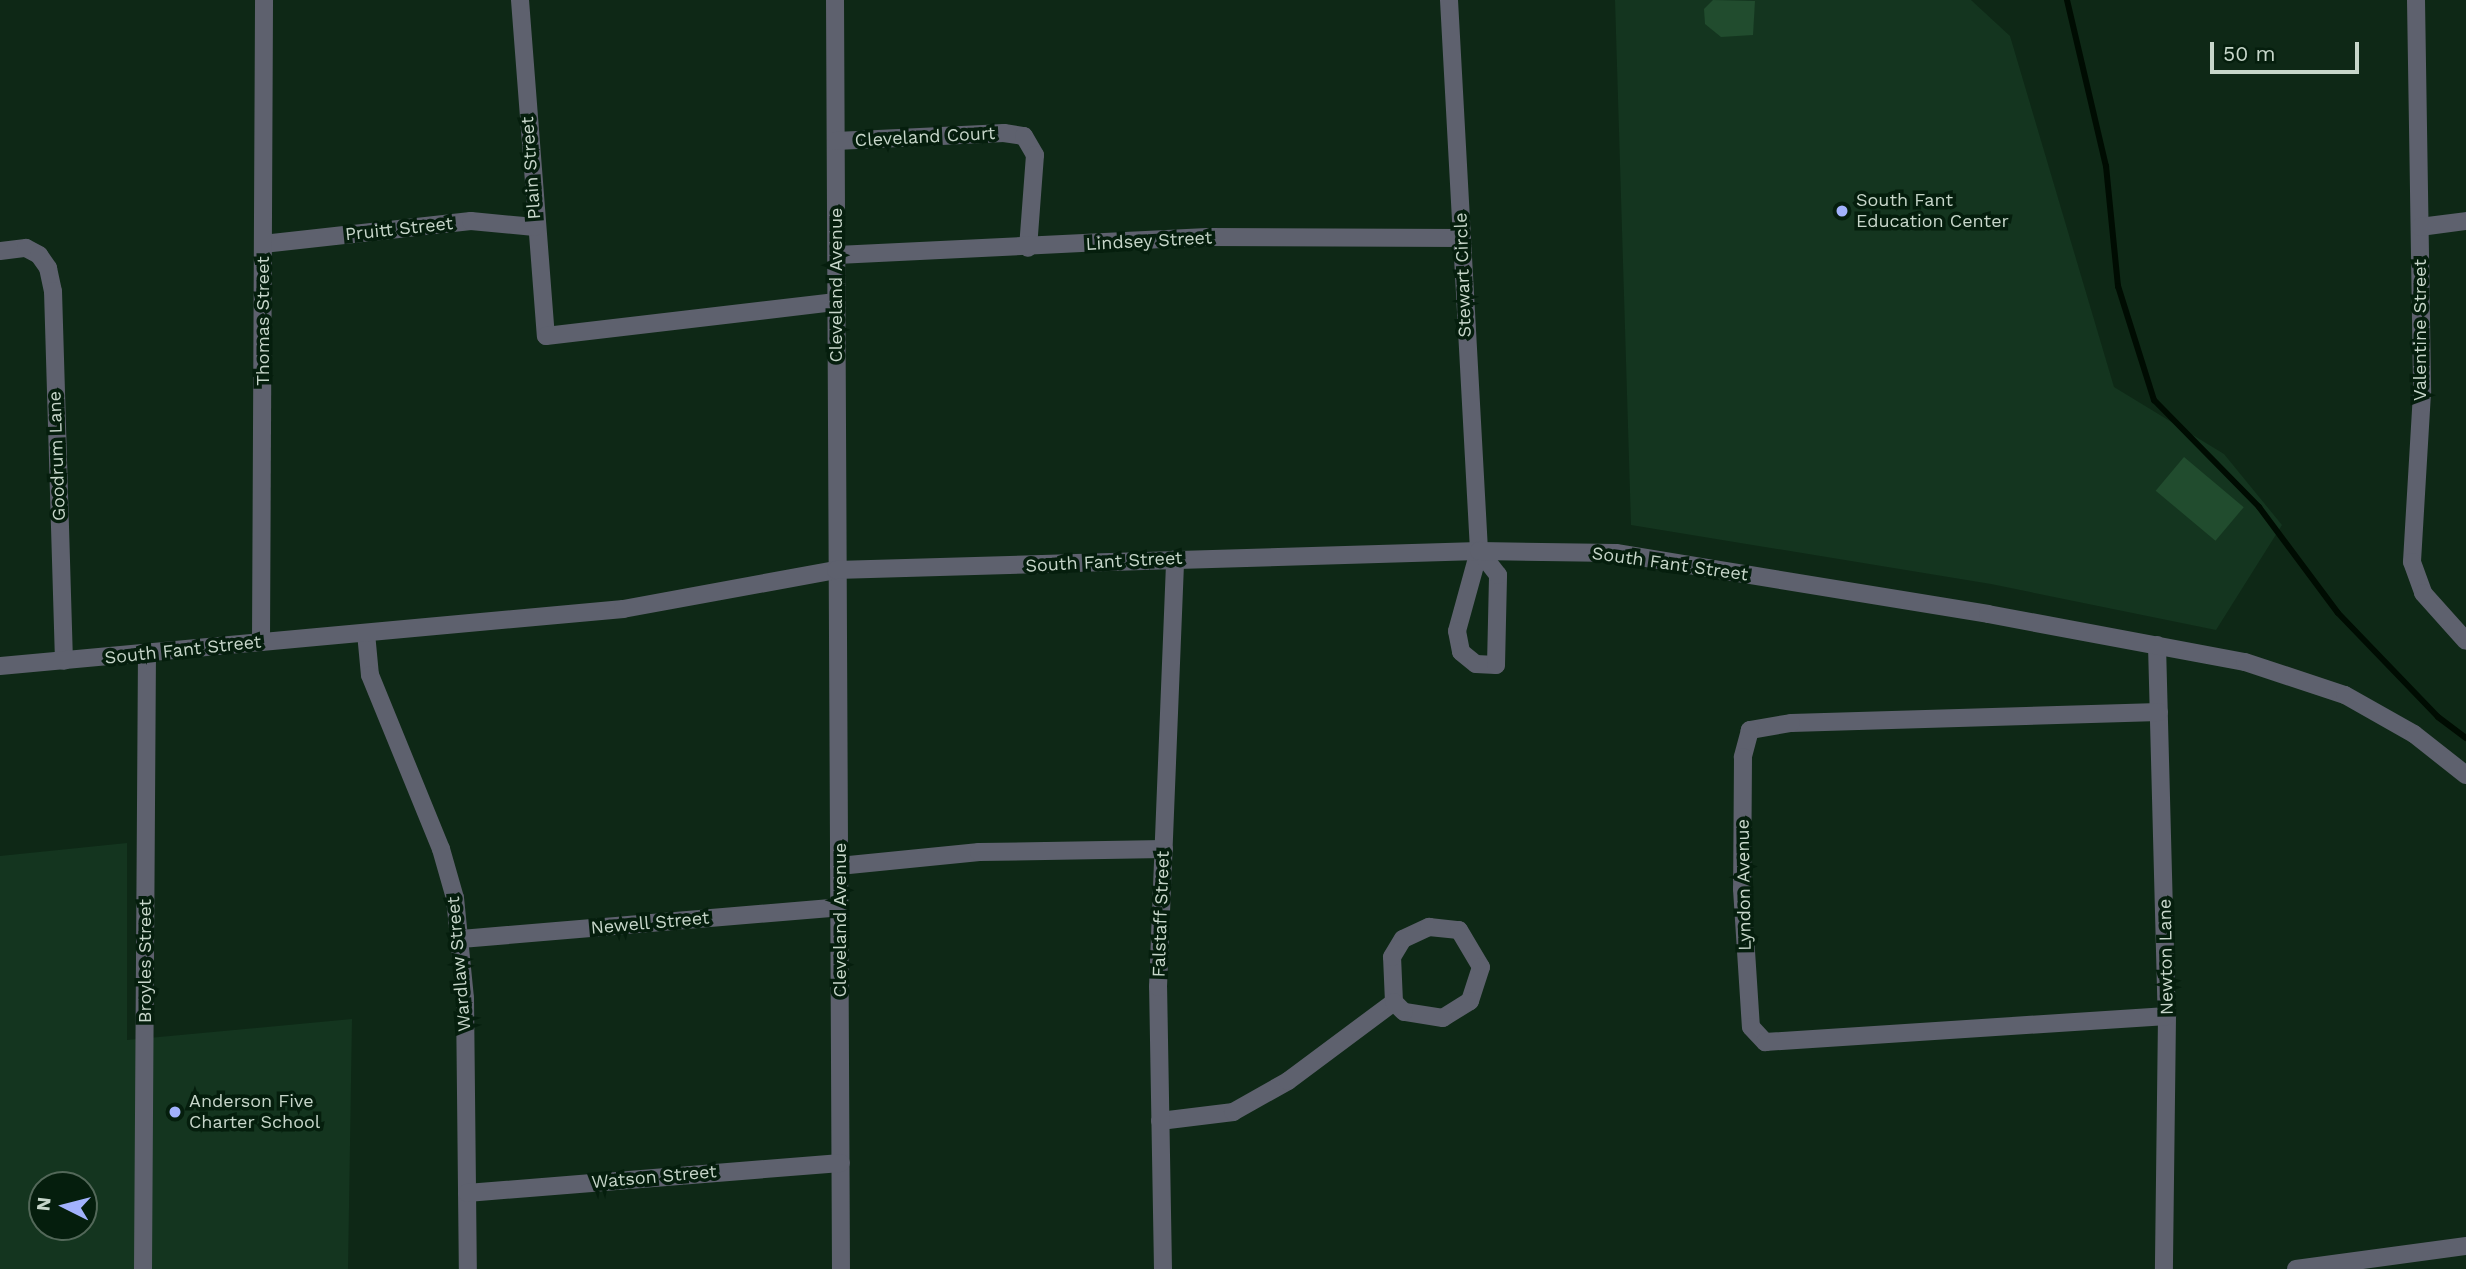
<!DOCTYPE html>
<style>
body{margin:0}
#map{position:relative;width:2466px;height:1269px;overflow:hidden;background:#0e2816;font-family:"Work Sans",sans-serif}
div>[style]{position:absolute}
.built>*{inset:0;background:#14351f}
.green>*{inset:0;background:#214c2e;transform-origin:0 0}
.stream>*{height:6px;margin:-3px;padding:0 3px;transform-origin:3px;border-radius:3px;background:#000c02}
.minor>*{height:18px;margin:-9px;padding:0 9px;transform-origin:9px;border-radius:9px;background:#5e616e}
.dots>*{width:19px;height:19px;translate:-50% -50%;box-sizing:border-box;border:4px solid #051e0d;border-radius:50%}
span{translate:-50% -50%;white-space:nowrap;text-align:center;line-height:1.15;-webkit-text-stroke:7px #051e0d;paint-order:stroke}
.street-label{font-size:18px;color:#c7d6ca}
.poi-label{font-size:18px;color:#c7d6ca}
.left{translate:0 -50%;text-align:left}
.north{position:absolute;left:28px;top:1171px;width:70px;height:70px;box-sizing:border-box;background:#051e0d;border:2px solid #536859;border-radius:50%;rotate:276deg;font-size:19px;font-weight:700;line-height:28px;text-align:center;color:#c7d6ca}
.north::after{content:'';display:block;margin:auto;width:24px;height:32px;background:#a2b2fd;clip-path:polygon(50% 0,100% 100%,50% 72%,0 100%)}
.scale{position:absolute;left:2210px;top:42px;width:149px;height:32px;box-sizing:border-box;border:4px solid #c7d6ca;border-top:0;padding-left:9px;font-size:21px;line-height:24px;white-space:nowrap;color:#c7d6ca;-webkit-text-stroke:5px #051e0d;paint-order:stroke}
</style>
<div id="map">
<div class="built">
<div style="clip-path:polygon(1615px 0,1971px 0,2010px 36px,2114px 387px,2224px 454px,2282px 525px,2216px 630px,1991px 584px,1631px 525px)"></div>
<div style="clip-path:polygon(evenodd,127px 843px,127px 1040px,352px 1019px,348px 1269px,0 1269px,0 856px,127px 843px,42px 1185px,84px 1185px,84px 1227px,42px 1227px,42px 1185px)"></div>
</div>
<div class="green">
<div style="clip-path:polygon(1713px 0,1755px 1px,1753px 35px,1721px 37px,1705px 24px,1704px 9px)"></div>
<div style="left:2184px;top:457px;width:78px;height:44px;rotate:40deg"></div>
</div>
<div class="stream">
<div style="left:2067px;top:0;width:171px;rotate:76.8deg"></div>
<div style="left:2106px;top:166px;width:121px;rotate:84.3deg"></div>
<div style="left:2118px;top:286px;width:120px;rotate:72.5deg"></div>
<div style="left:2154px;top:400px;width:150px;rotate:45.5deg"></div>
<div style="left:2259px;top:507px;width:132px;rotate:53.3deg"></div>
<div style="left:2338px;top:613px;width:144px;rotate:46.1deg"></div>
<div style="left:2438px;top:717px;width:35px;rotate:37deg"></div>
</div>
<div class="minor">
<div style="left:520px;top:0;width:337px;rotate:85.6deg"></div>
<div style="left:546px;top:336px;width:292px;rotate:-6.7deg"></div>
<div style="left:835px;top:0;width:1269px;rotate:89.73deg"></div>
<div style="left:1449px;top:0;width:552px;rotate:86.88deg"></div>
<div style="left:1479px;top:551px;width:83px;rotate:105.4deg"></div>
<div style="left:1457px;top:631px;width:21px;rotate:79deg"></div>
<div style="left:1461px;top:652px;width:19px;rotate:39deg"></div>
<div style="left:1476px;top:664px;width:20px;rotate:3deg"></div>
<div style="left:1496px;top:665px;width:90px;rotate:-88.7deg"></div>
<div style="left:1498px;top:575px;width:31px;rotate:-128deg"></div>
<div style="left:2416px;top:0;width:393px;rotate:89.1deg"></div>
<div style="left:2422px;top:393px;width:169px;rotate:93.4deg"></div>
<div style="left:2412px;top:562px;width:33px;rotate:70deg"></div>
<div style="left:2423px;top:593px;width:64px;rotate:48.1deg"></div>
<div style="left:836px;top:141px;width:168px;rotate:-2.7deg"></div>
<div style="left:1004px;top:133px;width:20px;rotate:9deg"></div>
<div style="left:1024px;top:136px;width:22px;rotate:60deg"></div>
<div style="left:1035px;top:155px;width:93px;rotate:94.3deg"></div>
<div style="left:2420px;top:227px;width:46px;rotate:-7.4deg"></div>
<div style="left:263px;top:244px;width:209px;rotate:-6.3deg"></div>
<div style="left:471px;top:221px;width:64px;rotate:5.4deg"></div>
<div style="left:0;top:251px;width:26px;rotate:-7deg"></div>
<div style="left:26px;top:248px;width:15px;rotate:28deg"></div>
<div style="left:39px;top:255px;width:16px;rotate:55deg"></div>
<div style="left:48px;top:268px;width:24px;rotate:78deg"></div>
<div style="left:53px;top:291px;width:370px;rotate:88.3deg"></div>
<div style="left:837px;top:255px;width:371px;rotate:-2.8deg"></div>
<div style="left:1208px;top:237px;width:254px;rotate:0.2deg"></div>
<div style="left:366px;top:633px;width:42px;rotate:84.6deg"></div>
<div style="left:370px;top:675px;width:188px;rotate:67.8deg"></div>
<div style="left:441px;top:849px;width:51px;rotate:74.1deg"></div>
<div style="left:455px;top:898px;width:100px;rotate:84.3deg"></div>
<div style="left:465px;top:998px;width:271px;rotate:89.4deg"></div>
<div style="left:261px;top:642px;width:642px;rotate:-89.73deg"></div>
<div style="left:2157px;top:645px;width:371px;rotate:88.5deg"></div>
<div style="left:2167px;top:1016px;width:253px;rotate:90.7deg"></div>
<div style="left:0;top:666px;width:626px;rotate:-5.23deg"></div>
<div style="left:623px;top:609px;width:217px;rotate:-10.4deg"></div>
<div style="left:836px;top:570px;width:643px;rotate:-1.69deg"></div>
<div style="left:1479px;top:551px;width:137px;rotate:0.8deg"></div>
<div style="left:1616px;top:553px;width:377px;rotate:9.3deg"></div>
<div style="left:1988px;top:614px;width:261px;rotate:10.6deg"></div>
<div style="left:2245px;top:662px;width:105px;rotate:18.3deg"></div>
<div style="left:2345px;top:695px;width:79px;rotate:29.5deg"></div>
<div style="left:2414px;top:734px;width:66px;rotate:38.3deg"></div>
<div style="left:2159px;top:712px;width:368px;rotate:178.3deg"></div>
<div style="left:1791px;top:723px;width:42px;rotate:170.3deg"></div>
<div style="left:1750px;top:730px;width:28px;rotate:105deg"></div>
<div style="left:1743px;top:757px;width:132px;rotate:90.4deg"></div>
<div style="left:1742px;top:889px;width:138px;rotate:86.3deg"></div>
<div style="left:1751px;top:1027px;width:21px;rotate:47deg"></div>
<div style="left:1765px;top:1042px;width:403px;rotate:-3.7deg"></div>
<div style="left:839px;top:866px;width:141px;rotate:-5.7deg"></div>
<div style="left:979px;top:852px;width:185px;rotate:-0.9deg"></div>
<div style="left:461px;top:939px;width:380px;rotate:-4.8deg"></div>
<div style="left:1160px;top:1121px;width:74px;rotate:-7deg"></div>
<div style="left:1233px;top:1112px;width:63px;rotate:-29.4deg"></div>
<div style="left:1288px;top:1081px;width:132px;rotate:-36.7deg"></div>
<div style="left:1394px;top:1002px;width:45px;rotate:-92.5deg"></div>
<div style="left:1392px;top:957px;width:21px;rotate:-59deg"></div>
<div style="left:1403px;top:939px;width:29px;rotate:-25deg"></div>
<div style="left:1429px;top:927px;width:30px;rotate:6deg"></div>
<div style="left:1459px;top:930px;width:43px;rotate:59.3deg"></div>
<div style="left:1481px;top:967px;width:36px;rotate:108deg"></div>
<div style="left:1470px;top:1001px;width:32px;rotate:148deg"></div>
<div style="left:1443px;top:1018px;width:39px;rotate:-171deg"></div>
<div style="left:1404px;top:1012px;width:14px;rotate:-135deg"></div>
<div style="left:467px;top:1193px;width:375px;rotate:-4.6deg"></div>
<div style="left:143px;top:1269px;width:616px;rotate:-89.63deg"></div>
<div style="left:1163px;top:1269px;width:282px;rotate:-91deg"></div>
<div style="left:1158px;top:987px;width:428px;rotate:-87.7deg"></div>
<div style="left:2296px;top:1269px;width:172px;rotate:-7.7deg"></div>
</div>
<div class="dots">
<div style="left:1842px;top:211px;background:#a2b2fd"></div>
<div style="left:175px;top:1112px;background:#a2b2fd"></div>
</div>
<div class="street-label">
<span style="left:925px;top:137px;rotate:-3deg">Cleveland Court</span>
<span style="left:531px;top:168px;rotate:-94deg">Plain Street</span>
<span style="left:399px;top:229px;rotate:-6deg">Pruitt Street</span>
<span style="left:1149px;top:241px;rotate:-3deg">Lindsey Street</span>
<span style="left:1463px;top:275px;rotate:-92deg">Stewart Circle</span>
<span style="left:836px;top:285px;rotate:-90deg">Cleveland Avenue</span>
<span style="left:263px;top:321px;rotate:-90deg">Thomas Street</span>
<span style="left:2420px;top:330px;rotate:-90deg">Valentine Street</span>
<span style="left:57px;top:456px;rotate:-92deg">Goodrum Lane</span>
<span style="left:1104px;top:562px;rotate:-3deg">South Fant Street</span>
<span style="left:1670px;top:564px;rotate:8deg">South Fant Street</span>
<span style="left:183px;top:650px;rotate:-6deg">South Fant Street</span>
<span style="left:1744px;top:885px;rotate:-91deg">Lyndon Avenue</span>
<span style="left:1161px;top:914px;rotate:-88deg">Falstaff Street</span>
<span style="left:840px;top:920px;rotate:-90deg">Cleveland Avenue</span>
<span style="left:650px;top:923px;rotate:-5deg">Newell Street</span>
<span style="left:2166px;top:957px;rotate:-91deg">Newton Lane</span>
<span style="left:145px;top:961px;rotate:-90deg">Broyles Street</span>
<span style="left:459px;top:964px;rotate:-95deg">Wardlaw Street</span>
<span style="left:654px;top:1177px;rotate:-5deg">Watson Street</span>
</div>
<div class="poi-label">
<span class="left" style="left:1856px;top:211px">South Fant<br>Education Center</span>
<span class="left" style="left:189px;top:1112px">Anderson Five<br>Charter School</span>
</div>
<div class="north">N</div>
<div class="scale">50 m</div>
</div>
